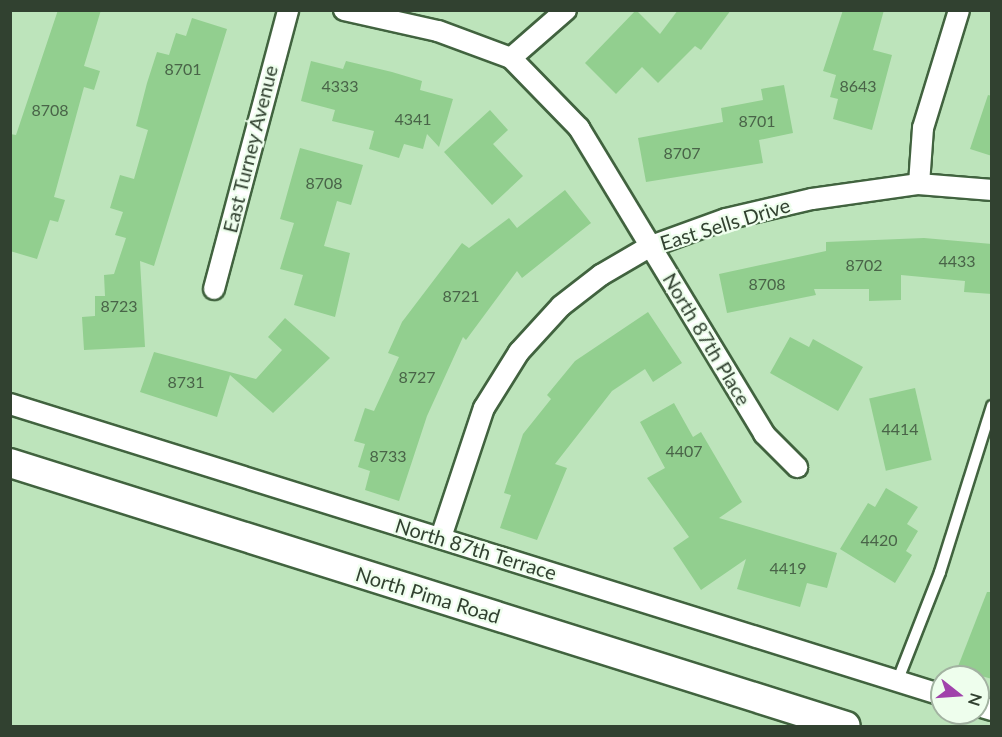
<!DOCTYPE html>
<style>
body{margin:0}
#map{position:relative;width:1002px;height:737px;overflow:hidden;background:#bde4bb;font-family:Lato,sans-serif}
div>[style]{position:absolute}
.building>*{inset:0;background:#92cf8f;transform-origin:0 0}
.roads{filter:drop-shadow(2px 0 #41633f) drop-shadow(-2px 0 #41633f) drop-shadow(0 2px #41633f) drop-shadow(0 -2px #41633f)}
.lane>*{height:10px;margin:-5px;padding:0 5px;transform-origin:5px;border-radius:5px;background:#fff}
.street>*{height:20px;margin:-10px;padding:0 10px;transform-origin:10px;border-radius:10px;background:#fff}
.secondary>*{height:28px;margin:-14px;padding:0 14px;transform-origin:14px;border-radius:14px;background:#fff}
span{translate:-50% -50%;white-space:nowrap;text-align:center;line-height:1.15;-webkit-text-stroke:4.5px #eefeed;paint-order:stroke}
.number-label{font-size:16px;color:#496448}
.number-label span{-webkit-text-stroke-width:0}
.street-label{font-size:20px;color:#314130}
.frame{position:absolute;inset:0;border:12px solid #314130;pointer-events:none}
.north{position:absolute;left:930px;top:665px;width:60px;height:60px;box-sizing:border-box;background:#eefeed;border:2px solid #a2b2a1;border-radius:50%;rotate:107deg;font-size:16px;font-weight:700;line-height:24px;text-align:center;color:#314130}
.north::after{content:'';display:block;margin:auto;width:21px;height:27px;background:#a042ab;clip-path:polygon(50% 0,100% 100%,50% 72%,0 100%)}
</style>
<div id="map">
<div class="building">
<div style="clip-path:polygon(58px 10px,101px 10px,84px 66px,100px 71px,94px 90px,84px 87px,54px 197px,65px 200px,58px 222px,50px 220px,37px 259px,10px 251px,10px 134px,16px 135px)"></div>
<div style="clip-path:polygon(636px 10px,660px 34px,678px 10px,731px 10px,701px 50px,695px 46px,658px 83px,642px 67px,616px 94px,585px 63px)"></div>
<div style="clip-path:polygon(843px 10px,884px 10px,873px 50px,892px 55px,872px 130px,833px 119px,838px 99px,830px 97px,836px 75px,823px 71px)"></div>
<div style="clip-path:polygon(192px 18px,227px 29px,154px 266px,140px 261px,145px 347px,84px 350px,82px 317px,95px 316px,95px 296px,105px 296px,104px 275px,114px 274px,126px 238px,115px 235px,123px 212px,110px 208px,120px 175px,134px 179px,148px 130px,136px 126px,147px 83px,157px 52px,169px 55px,176px 33px,186px 36px)"></div>
<div style="clip-path:polygon(311px 61px,343px 69px,346px 61px,392px 72px,422px 81px,420px 90px,453px 99px,439px 147px,427px 134px,423px 149px,404px 144px,399px 158px,369px 149px,374px 131px,332px 121px,335px 110px,301px 101px)"></div>
<div style="clip-path:polygon(784px 85px,793px 133px,759px 140px,763px 163px,646px 182px,638px 138px,723px 122px,721px 108px,763px 100px,761px 89px)"></div>
<div style="clip-path:polygon(988px 95px,992px 96px,992px 156px,970px 149px)"></div>
<div style="clip-path:polygon(490px 110px,508px 130px,493px 144px,523px 176px,492px 205px,444px 152px)"></div>
<div style="clip-path:polygon(300px 148px,363px 165px,351px 205px,337px 201px,324px 246px,350px 253px,335px 317px,294px 305px,303px 275px,280px 269px,294px 223px,280px 219px)"></div>
<div style="clip-path:polygon(565px 190px,591px 223px,522px 278px,517px 271px,466px 340px,463px 337px,427px 416px,399px 501px,365px 490px,370px 471px,358px 467px,365px 444px,354px 441px,365px 408px,374px 411px,399px 357px,388px 353px,402px 322px,462px 243px,469px 248px,509px 218px,517px 228px)"></div>
<div style="clip-path:polygon(924px 238px,992px 244px,992px 294px,964px 292px,965px 281px,901px 275px,901px 300px,869px 301px,869px 289px,814px 289px,816px 295px,727px 313px,719px 274px,826px 251px,826px 242px)"></div>
<div style="clip-path:polygon(648px 312px,682px 363px,653px 382px,645px 369px,612px 391px,555px 464px,567px 468px,537px 540px,500px 528px,511px 495px,504px 493px,523px 434px,551px 399px,547px 395px,575px 361px)"></div>
<div style="clip-path:polygon(285px 318px,330px 358px,273px 413px,230px 375px,217px 417px,140px 392px,154px 352px,256px 379px,282px 350px,268px 337px)"></div>
<div style="clip-path:polygon(790px 337px,809px 347px,813px 339px,863px 367px,838px 411px,770px 373px)"></div>
<div style="left:915px;top:388px;width:74px;height:47px;rotate:77deg"></div>
<div style="clip-path:polygon(674px 403px,693px 437px,701px 432px,742px 502px,719px 518px,837px 553px,827px 588px,807px 583px,800px 607px,737px 589px,746px 559px,701px 590px,673px 548px,689px 537px,647px 478px,665px 468px,640px 422px)"></div>
<div style="clip-path:polygon(886px 488px,918px 507px,907px 524px,918px 531px,906px 551px,912px 555px,895px 583px,840px 549px,868px 503px,875px 507px)"></div>
<div style="clip-path:polygon(987px 592px,992px 592px,992px 679px,957px 669px)"></div>
</div>
<div class="roads">
<div class="lane">
<div style="left:897px;top:682px;width:118px;rotate:-68.6deg"></div>
<div style="left:940px;top:572px;width:174px;rotate:-72.6deg"></div>
</div>
<div class="street">
<div style="left:344px;top:10px;width:96px;rotate:12.6deg"></div>
<div style="left:438px;top:31px;width:78px;rotate:20.3deg"></div>
<div style="left:511px;top:58px;width:98px;rotate:45.8deg"></div>
<div style="left:579px;top:128px;width:358px;rotate:58.8deg"></div>
<div style="left:764px;top:434px;width:47px;rotate:45deg"></div>
<div style="left:511px;top:58px;width:73px;rotate:-41.1deg"></div>
<div style="left:919px;top:184px;width:73px;rotate:4.7deg"></div>
<div style="left:214px;top:289px;width:289px;rotate:-75.1deg"></div>
<div style="left:10px;top:404px;width:976px;rotate:17.34deg"></div>
<div style="left:441px;top:537px;width:136px;rotate:-71.6deg"></div>
<div style="left:484px;top:408px;width:66px;rotate:-58deg"></div>
<div style="left:519px;top:352px;width:62px;rotate:-47.6deg"></div>
<div style="left:561px;top:306px;width:51px;rotate:-37.8deg"></div>
<div style="left:601px;top:275px;width:56px;rotate:-30.3deg"></div>
<div style="left:649px;top:247px;width:82px;rotate:-20deg"></div>
<div style="left:726px;top:219px;width:88px;rotate:-13.1deg"></div>
<div style="left:812px;top:199px;width:108px;rotate:-8deg"></div>
<div style="left:919px;top:184px;width:56px;rotate:-85.9deg"></div>
<div style="left:923px;top:128px;width:123px;rotate:-73deg"></div>
<div style="left:978px;top:706px;width:15px;rotate:16deg"></div>
</div>
<div class="secondary">
<div style="left:10px;top:463px;width:876px;rotate:17.46deg"></div>
</div>
</div>
<div class="number-label">
<span style="left:183px;top:69px">8701</span>
<span style="left:340px;top:86px">4333</span>
<span style="left:858px;top:86px">8643</span>
<span style="left:50px;top:110px">8708</span>
<span style="left:413px;top:119px">4341</span>
<span style="left:757px;top:121px">8701</span>
<span style="left:682px;top:153px">8707</span>
<span style="left:324px;top:183px">8708</span>
<span style="left:957px;top:261px">4433</span>
<span style="left:864px;top:265px">8702</span>
<span style="left:767px;top:284px">8708</span>
<span style="left:461px;top:296px">8721</span>
<span style="left:119px;top:306px">8723</span>
<span style="left:417px;top:377px">8727</span>
<span style="left:186px;top:382px">8731</span>
<span style="left:900px;top:429px">4414</span>
<span style="left:684px;top:451px">4407</span>
<span style="left:388px;top:456px">8733</span>
<span style="left:879px;top:540px">4420</span>
<span style="left:788px;top:568px">4419</span>
</div>
<div class="street-label">
<span style="left:250px;top:149px;rotate:-76deg">East Turney Avenue</span>
<span style="left:725px;top:224px;rotate:-17deg">East Sells Drive</span>
<span style="left:707px;top:339px;rotate:59deg">North 87th Place</span>
<span style="left:476px;top:549px;rotate:17deg">North 87th Terrace</span>
<span style="left:428px;top:595px;rotate:17deg">North Pima Road</span>
</div>
<div class="frame"></div>
<div class="north">N</div>
</div>
